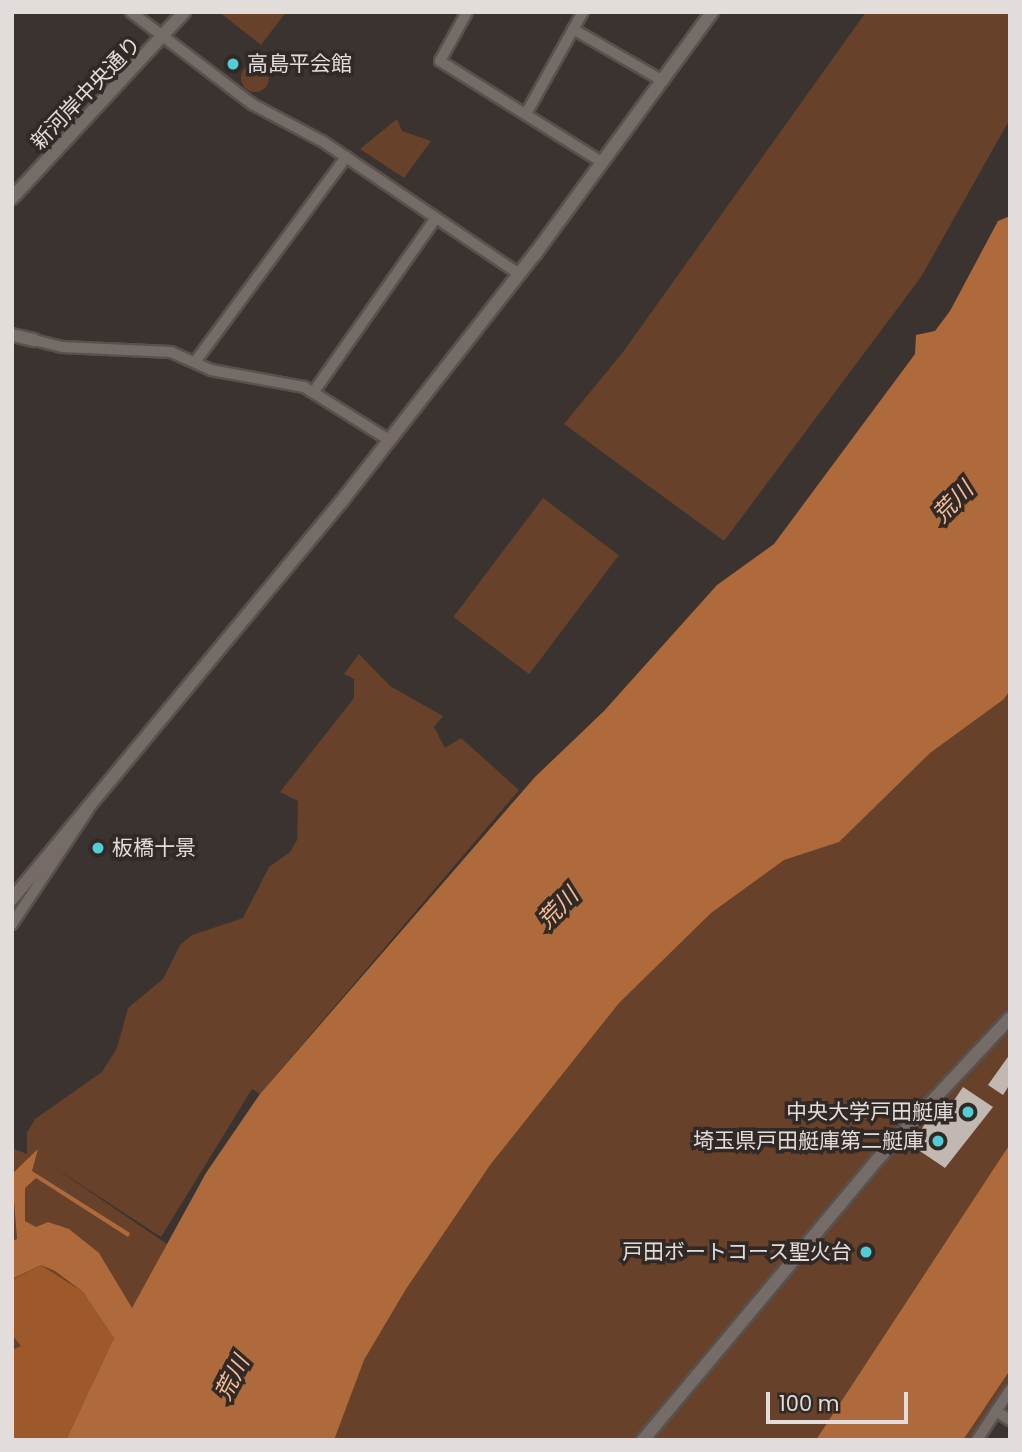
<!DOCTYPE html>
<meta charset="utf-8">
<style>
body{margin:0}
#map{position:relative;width:1022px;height:1452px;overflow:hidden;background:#3b332f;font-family:Poppins,"Noto Sans JP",sans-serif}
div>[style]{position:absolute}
.green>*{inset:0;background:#674129;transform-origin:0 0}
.round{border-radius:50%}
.forest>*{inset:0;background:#9d592a}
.water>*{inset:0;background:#af6a3b}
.building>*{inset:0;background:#c2b8b2}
.roads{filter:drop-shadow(2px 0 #58514e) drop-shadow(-2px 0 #58514e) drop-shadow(0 2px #58514e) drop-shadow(0 -2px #58514e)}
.minor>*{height:10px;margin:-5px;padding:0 5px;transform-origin:5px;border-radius:5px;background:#756c67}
.tertiary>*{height:12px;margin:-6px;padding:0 6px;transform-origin:6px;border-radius:6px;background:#756c67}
.dots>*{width:19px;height:19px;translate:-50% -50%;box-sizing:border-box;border:4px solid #312925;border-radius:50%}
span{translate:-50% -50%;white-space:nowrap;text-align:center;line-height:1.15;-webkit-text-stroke:7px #312925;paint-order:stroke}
.poi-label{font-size:21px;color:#e2ddda}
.left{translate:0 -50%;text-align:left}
.right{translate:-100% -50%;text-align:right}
.street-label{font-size:21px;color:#e2ddda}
.water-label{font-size:23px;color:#f6bc98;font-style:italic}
.frame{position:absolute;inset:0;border:14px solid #e2ddda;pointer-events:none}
.scale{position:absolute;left:766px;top:1392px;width:142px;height:32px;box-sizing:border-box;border:4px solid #e2ddda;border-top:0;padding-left:9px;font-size:21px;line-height:24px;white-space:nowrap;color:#e2ddda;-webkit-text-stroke:5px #312925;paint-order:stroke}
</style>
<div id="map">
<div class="green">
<div style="clip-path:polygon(219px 12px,286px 12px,261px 45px)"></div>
<div style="clip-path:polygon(866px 12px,1010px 12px,1010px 119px,921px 277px,724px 541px,564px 424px,623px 352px)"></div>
<div class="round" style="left:241px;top:64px;width:28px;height:28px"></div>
<div style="clip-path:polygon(397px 119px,402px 131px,431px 141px,404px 178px,360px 149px)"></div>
<div style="clip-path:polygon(1010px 478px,1010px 1390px,977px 1440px,228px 1440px)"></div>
<div style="left:543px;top:498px;width:95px;height:149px;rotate:37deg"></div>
<div style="clip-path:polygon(359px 654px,390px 686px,443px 716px,434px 727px,445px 748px,461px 738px,519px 790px,260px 1094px,252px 1089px,161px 1237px,52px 1166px,167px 1244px,66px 1440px,12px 1440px,12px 1148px,27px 1154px,27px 1133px,35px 1119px,102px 1072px,117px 1048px,128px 1008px,163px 979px,180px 945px,192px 935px,243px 918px,269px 867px,290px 852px,297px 840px,298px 801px,280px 792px,354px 698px,354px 679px,344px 674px)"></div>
</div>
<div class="forest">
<div style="clip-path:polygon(41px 1265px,83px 1292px,114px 1338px,66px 1440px,12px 1440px,12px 1350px,21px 1346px,12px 1335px,12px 1280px)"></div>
</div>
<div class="water">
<div style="clip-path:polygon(1010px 216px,1010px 690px,1004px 699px,930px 753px,839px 842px,784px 860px,711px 913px,619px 1003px,490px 1165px,406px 1289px,364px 1360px,334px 1440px,66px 1440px,114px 1338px,83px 1292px,55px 1271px,41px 1265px,12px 1279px,12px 1241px,17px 1239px,12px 1174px,38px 1149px,32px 1171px,130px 1233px,128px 1237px,36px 1178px,25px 1188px,25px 1221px,36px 1227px,48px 1222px,69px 1229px,99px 1253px,132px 1308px,206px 1173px,260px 1094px,535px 777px,604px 711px,717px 585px,774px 544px,915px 354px,916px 335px,935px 331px,950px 311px,998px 221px)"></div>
<div style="clip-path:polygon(1010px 1144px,1010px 1370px,963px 1440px,816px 1440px)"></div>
</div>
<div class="building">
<div style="clip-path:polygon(1010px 1054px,1010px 1084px,1003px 1095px,988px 1085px)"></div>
<div style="clip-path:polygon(963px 1087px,993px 1107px,945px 1168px,911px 1145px,931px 1115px,940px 1121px)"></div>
</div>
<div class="roads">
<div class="minor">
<div style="left:131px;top:12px;width:152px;rotate:37.2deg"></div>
<div style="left:252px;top:104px;width:79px;rotate:27.9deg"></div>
<div style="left:322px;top:141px;width:238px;rotate:34deg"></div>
<div style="left:467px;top:12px;width:56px;rotate:118.9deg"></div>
<div style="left:440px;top:61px;width:192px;rotate:32deg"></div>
<div style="left:573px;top:29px;width:104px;rotate:30deg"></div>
<div style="left:527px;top:112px;width:115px;rotate:-60.8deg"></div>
<div style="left:34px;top:340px;width:29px;rotate:14deg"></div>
<div style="left:62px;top:347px;width:109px;rotate:2.6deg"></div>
<div style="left:171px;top:352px;width:44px;rotate:24.2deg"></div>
<div style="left:211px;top:370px;width:95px;rotate:10.4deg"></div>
<div style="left:304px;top:387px;width:100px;rotate:31.9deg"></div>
<div style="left:195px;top:362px;width:255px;rotate:-53.6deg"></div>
<div style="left:315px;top:390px;width:210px;rotate:-54.9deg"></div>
<div style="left:12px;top:924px;width:137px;rotate:-56.3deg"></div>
<div style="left:996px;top:1411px;width:17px;rotate:33deg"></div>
<div style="left:977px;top:1440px;width:60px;rotate:-56.6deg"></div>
</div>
<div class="tertiary">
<div style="left:12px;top:198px;width:253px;rotate:-47.2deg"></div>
<div style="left:12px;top:335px;width:23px;rotate:13deg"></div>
<div style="left:12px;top:899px;width:516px;rotate:-50.35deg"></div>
<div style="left:341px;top:502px;width:315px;rotate:-52deg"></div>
<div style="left:535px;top:254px;width:300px;rotate:-53.8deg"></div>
<div style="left:643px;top:1440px;width:366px;rotate:-50.1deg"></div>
<div style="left:878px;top:1159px;width:193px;rotate:-46.9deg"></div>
</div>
</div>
<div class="dots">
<div style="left:233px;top:64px;background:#52ccd6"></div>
<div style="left:98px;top:848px;background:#52ccd6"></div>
<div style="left:968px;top:1112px;background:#52ccd6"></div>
<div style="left:938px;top:1141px;background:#52ccd6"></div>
<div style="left:866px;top:1252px;background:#52ccd6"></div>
</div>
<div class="poi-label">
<span class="left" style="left:247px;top:64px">高島平会館</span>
<span class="left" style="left:112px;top:848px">板橋十景</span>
<span class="right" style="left:954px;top:1112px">中央大学戸田艇庫</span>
<span class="right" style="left:924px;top:1141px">埼玉県戸田艇庫第二艇庫</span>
<span class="right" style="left:852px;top:1252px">戸田ボートコース聖火台</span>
</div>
<div class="street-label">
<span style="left:86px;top:93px;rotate:-46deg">新河岸中央通り</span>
</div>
<div class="water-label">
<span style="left:953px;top:502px;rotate:-46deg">荒川</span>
<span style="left:558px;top:908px;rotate:-46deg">荒川</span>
<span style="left:232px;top:1378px;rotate:-63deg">荒川</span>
</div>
<div class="frame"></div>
<div class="scale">100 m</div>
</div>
